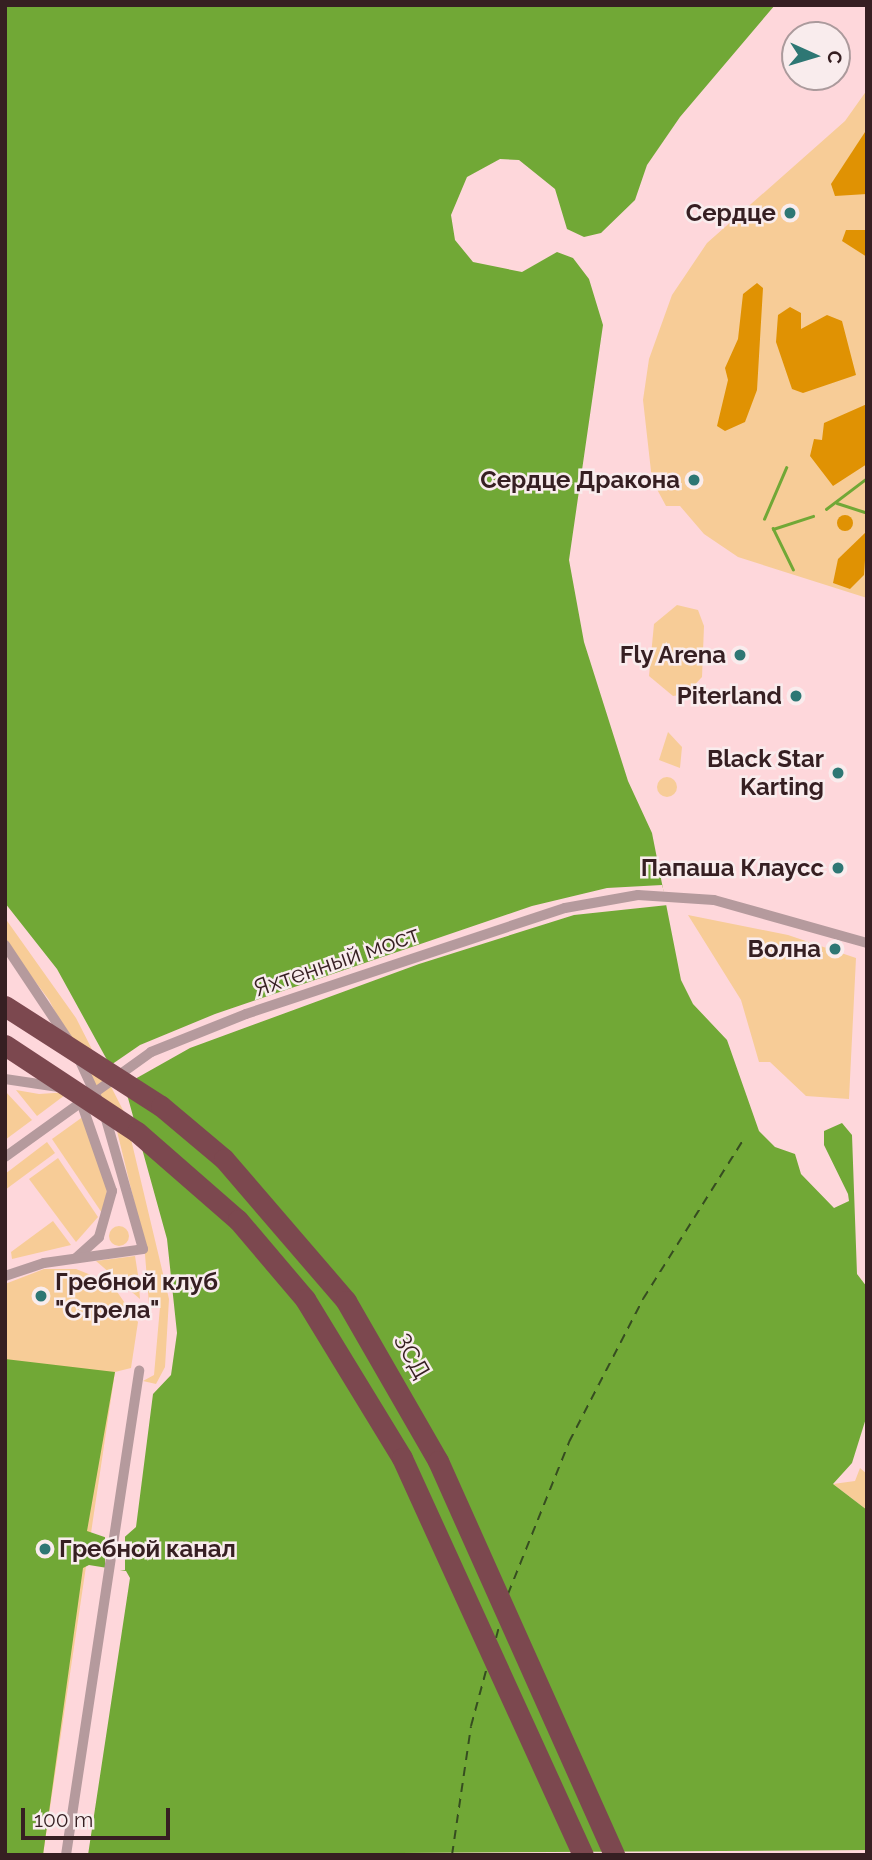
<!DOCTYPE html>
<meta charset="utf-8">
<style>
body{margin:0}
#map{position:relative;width:872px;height:1860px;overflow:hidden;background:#fed7db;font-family:Raleway,sans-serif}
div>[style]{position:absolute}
.green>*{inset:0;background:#f7cc97}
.round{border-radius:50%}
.forest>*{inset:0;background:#e09203}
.water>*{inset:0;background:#71a836}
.pier>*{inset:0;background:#fed7db;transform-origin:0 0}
.stream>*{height:2.5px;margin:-1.25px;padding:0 1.25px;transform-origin:1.25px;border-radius:1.25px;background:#71a836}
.ferry>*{height:2px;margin-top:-1px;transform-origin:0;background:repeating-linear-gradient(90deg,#364d20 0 9px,transparent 0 16px)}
.minor>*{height:10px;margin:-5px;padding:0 5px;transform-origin:5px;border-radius:5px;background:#b59a9d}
.minor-bridge>*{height:10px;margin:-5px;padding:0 5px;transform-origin:5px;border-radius:5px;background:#b59a9d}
.motorway-bridge>*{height:21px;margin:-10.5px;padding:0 10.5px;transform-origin:10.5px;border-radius:10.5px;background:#7c484f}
.dots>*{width:19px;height:19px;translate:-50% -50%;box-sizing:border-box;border:4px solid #f9eced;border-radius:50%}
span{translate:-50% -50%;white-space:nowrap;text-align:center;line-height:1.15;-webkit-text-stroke:5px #f9eced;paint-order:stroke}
.poi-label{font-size:24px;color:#361f22;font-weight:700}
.right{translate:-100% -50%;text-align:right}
.left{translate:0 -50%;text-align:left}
.street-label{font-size:24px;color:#361f22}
.frame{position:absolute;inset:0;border:7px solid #361f22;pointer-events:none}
.north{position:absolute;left:781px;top:21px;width:70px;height:70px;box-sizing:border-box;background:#f9eced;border:2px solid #ab9a9c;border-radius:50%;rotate:94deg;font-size:19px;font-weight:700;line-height:28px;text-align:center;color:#361f22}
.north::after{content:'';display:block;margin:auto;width:24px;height:32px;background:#2e7774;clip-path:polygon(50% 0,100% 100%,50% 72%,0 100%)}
.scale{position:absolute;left:21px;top:1808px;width:149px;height:32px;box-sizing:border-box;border:4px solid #361f22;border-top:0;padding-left:9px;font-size:21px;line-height:24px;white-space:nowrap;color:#361f22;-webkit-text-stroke:5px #f9eced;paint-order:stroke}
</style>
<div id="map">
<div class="green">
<div style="clip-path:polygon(867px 90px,867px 598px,738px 557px,704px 534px,680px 506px,666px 506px,652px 480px,643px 400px,649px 359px,672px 295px,707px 243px,845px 121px)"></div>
<div style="clip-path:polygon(677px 605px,698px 610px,704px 626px,702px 677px,686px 694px,673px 696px,649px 676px,654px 624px)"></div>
<div style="clip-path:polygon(668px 732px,682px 747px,680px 768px,659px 760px)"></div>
<div class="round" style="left:657px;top:777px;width:20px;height:20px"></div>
<div style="clip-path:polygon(688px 915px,788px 935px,856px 958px,849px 1099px,806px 1096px,770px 1062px,759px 1062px,741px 1000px)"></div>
<div style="clip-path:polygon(5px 918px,76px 1018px,125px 1114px,169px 1299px,165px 1367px,156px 1384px,143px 1381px,154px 1375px,160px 1307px,149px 1304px,144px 1242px,117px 1131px,49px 1000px,5px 941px)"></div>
<div style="clip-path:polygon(16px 1090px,39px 1094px,69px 1092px,37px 1116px)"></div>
<div style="clip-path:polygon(5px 1091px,32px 1120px,5px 1140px)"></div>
<div style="clip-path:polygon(84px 1116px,107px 1189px,104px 1216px,52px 1139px)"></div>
<div style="clip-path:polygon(47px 1142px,55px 1153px,5px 1190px,5px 1174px)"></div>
<div style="clip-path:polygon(58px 1158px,98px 1217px,76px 1242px,29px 1179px)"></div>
<div style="clip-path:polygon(53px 1221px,71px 1245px,12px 1259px,11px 1252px)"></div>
<div class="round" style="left:109px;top:1226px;width:20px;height:20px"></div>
<div style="clip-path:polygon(135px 1256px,138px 1275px,140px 1299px,96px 1261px)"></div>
<div style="clip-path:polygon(44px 1269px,76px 1269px,111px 1283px,138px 1322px,131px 1368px,115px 1372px,43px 1855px,5px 1855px,5px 1284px)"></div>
<div style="clip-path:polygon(860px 1468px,867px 1474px,867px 1510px,833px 1484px,855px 1481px)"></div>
</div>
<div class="forest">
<div style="clip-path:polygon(867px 129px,867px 194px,835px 196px,831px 184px)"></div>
<div style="clip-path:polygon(846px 230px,867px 230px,867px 257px,842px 241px)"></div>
<div style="clip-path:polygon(757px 283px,763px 288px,757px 390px,745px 422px,725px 431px,717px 426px,728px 380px,725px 368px,738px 339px,743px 294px)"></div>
<div style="clip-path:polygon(790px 307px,801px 313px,801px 329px,827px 315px,842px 321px,856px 375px,803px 393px,792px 389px,776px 342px,778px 315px)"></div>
<div style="clip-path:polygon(867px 404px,867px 464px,833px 486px,810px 456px,814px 439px,822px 440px,824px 423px)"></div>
<div class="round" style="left:837px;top:515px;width:16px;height:16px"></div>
<div style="clip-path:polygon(867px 531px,864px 575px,850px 589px,833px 583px,838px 559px)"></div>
</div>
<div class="water">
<div style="clip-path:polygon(5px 5px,775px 5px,680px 117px,647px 165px,635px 200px,601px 233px,584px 237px,567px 229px,555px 189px,519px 160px,500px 159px,467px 177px,451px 215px,455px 240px,473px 262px,522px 272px,557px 252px,573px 258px,589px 279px,603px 325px,569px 560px,584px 642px,628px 781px,652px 833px,681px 980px,693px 1004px,727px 1040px,759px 1131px,775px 1147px,795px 1154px,801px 1174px,834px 1208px,849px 1201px,848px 1194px,824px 1145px,824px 1131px,842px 1123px,852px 1135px,857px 1274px,867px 1287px,867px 1415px,852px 1463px,833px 1484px,867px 1510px,867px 1850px,88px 1855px,130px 1578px,126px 1571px,89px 1565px,83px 1568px,43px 1855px,5px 1855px,5px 1359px,115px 1372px,87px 1531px,119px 1542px,136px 1527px,153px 1394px,171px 1375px,177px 1333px,167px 1239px,128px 1098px,57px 969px,5px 903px)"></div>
</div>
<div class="pier">
<div style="clip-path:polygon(662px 885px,668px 905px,574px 915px,419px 964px,190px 1048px,119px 1088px,108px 1067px,140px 1045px,215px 1014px,532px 906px,607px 888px)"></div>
<div style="left:105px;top:1536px;width:20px;height:34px"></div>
</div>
<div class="stream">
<div style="left:837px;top:503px;width:32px;rotate:18deg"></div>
<div style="left:826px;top:509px;width:51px;rotate:-37.1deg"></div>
<div style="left:764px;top:519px;width:56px;rotate:-66.7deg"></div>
<div style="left:793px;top:570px;width:46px;rotate:-116deg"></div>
<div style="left:773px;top:529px;width:42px;rotate:-18deg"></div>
</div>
<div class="ferry">
<div style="left:508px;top:1594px;width:164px;rotate:-68.1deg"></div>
<div style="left:569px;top:1442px;width:161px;rotate:-62.6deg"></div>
<div style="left:643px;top:1299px;width:191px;rotate:-57.8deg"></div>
<div style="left:496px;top:1638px;width:16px;rotate:-75deg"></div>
<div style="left:452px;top:1855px;width:130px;rotate:-81.6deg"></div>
<div style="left:471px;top:1726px;width:61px;rotate:-74.8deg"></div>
</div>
<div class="minor">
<div style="left:714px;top:900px;width:159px;rotate:15.7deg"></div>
<div style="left:5px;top:945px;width:115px;rotate:56.3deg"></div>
<div style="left:79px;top:1059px;width:43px;rotate:65.2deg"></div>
<div style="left:5px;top:1079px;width:61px;rotate:8.5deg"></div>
<div style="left:76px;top:1258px;width:31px;rotate:-42deg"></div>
<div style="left:99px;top:1237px;width:48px;rotate:-74.2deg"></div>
<div style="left:112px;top:1191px;width:94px;rotate:-109.2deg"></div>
<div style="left:5px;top:1276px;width:41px;rotate:-18.4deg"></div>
<div style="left:44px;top:1263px;width:100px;rotate:-8deg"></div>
<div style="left:143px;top:1249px;width:138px;rotate:-105.9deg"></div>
<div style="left:66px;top:1855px;width:490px;rotate:-81.4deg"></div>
</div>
<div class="minor-bridge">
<div style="left:5px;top:1157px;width:180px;rotate:-35.7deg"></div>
<div style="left:151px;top:1052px;width:102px;rotate:-21.8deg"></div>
<div style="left:246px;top:1014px;width:336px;rotate:-18.4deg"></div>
<div style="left:565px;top:908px;width:74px;rotate:-10.1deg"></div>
<div style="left:638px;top:895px;width:76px;rotate:3.8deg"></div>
</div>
<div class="motorway-bridge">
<div style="left:5px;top:1006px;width:185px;rotate:32.7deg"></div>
<div style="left:161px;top:1106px;width:82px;rotate:40.1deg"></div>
<div style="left:224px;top:1159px;width:187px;rotate:49.3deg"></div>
<div style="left:346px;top:1301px;width:185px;rotate:60.1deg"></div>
<div style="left:438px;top:1461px;width:432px;rotate:65.9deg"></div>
<div style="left:5px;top:1045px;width:158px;rotate:33.4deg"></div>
<div style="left:137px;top:1132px;width:134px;rotate:41.1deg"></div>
<div style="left:238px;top:1220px;width:104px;rotate:49.7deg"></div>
<div style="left:305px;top:1299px;width:186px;rotate:58.6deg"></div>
<div style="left:402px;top:1458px;width:436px;rotate:65.5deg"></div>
</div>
<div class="dots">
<div style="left:790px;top:213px;background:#2e7774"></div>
<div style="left:694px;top:480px;background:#2e7774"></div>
<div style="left:740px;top:655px;background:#2e7774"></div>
<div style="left:796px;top:696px;background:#2e7774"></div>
<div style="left:838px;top:773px;background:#2e7774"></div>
<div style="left:838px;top:868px;background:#2e7774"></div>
<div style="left:835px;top:949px;background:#2e7774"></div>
<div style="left:41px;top:1296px;background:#2e7774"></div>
<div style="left:45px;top:1549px;background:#2e7774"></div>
</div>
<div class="poi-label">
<span class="right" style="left:776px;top:213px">Сердце</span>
<span class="right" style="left:680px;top:480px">Сердце Дракона</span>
<span class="right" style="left:726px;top:655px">Fly Arena</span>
<span class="right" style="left:782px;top:696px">Piterland</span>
<span class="right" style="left:824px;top:773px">Black Star<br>Karting</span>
<span class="right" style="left:824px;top:868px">Папаша Клаусс</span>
<span class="right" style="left:821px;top:949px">Волна</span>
<span class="left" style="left:55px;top:1296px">Гребной клуб<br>"Стрела"</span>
<span class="left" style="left:59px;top:1549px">Гребной канал</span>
</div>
<div class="street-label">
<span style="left:336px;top:961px;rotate:-19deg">Яхтенный мост</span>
<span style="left:412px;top:1356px;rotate:60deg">ЗСД</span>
</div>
<div class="frame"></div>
<div class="north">С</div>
<div class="scale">100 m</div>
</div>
